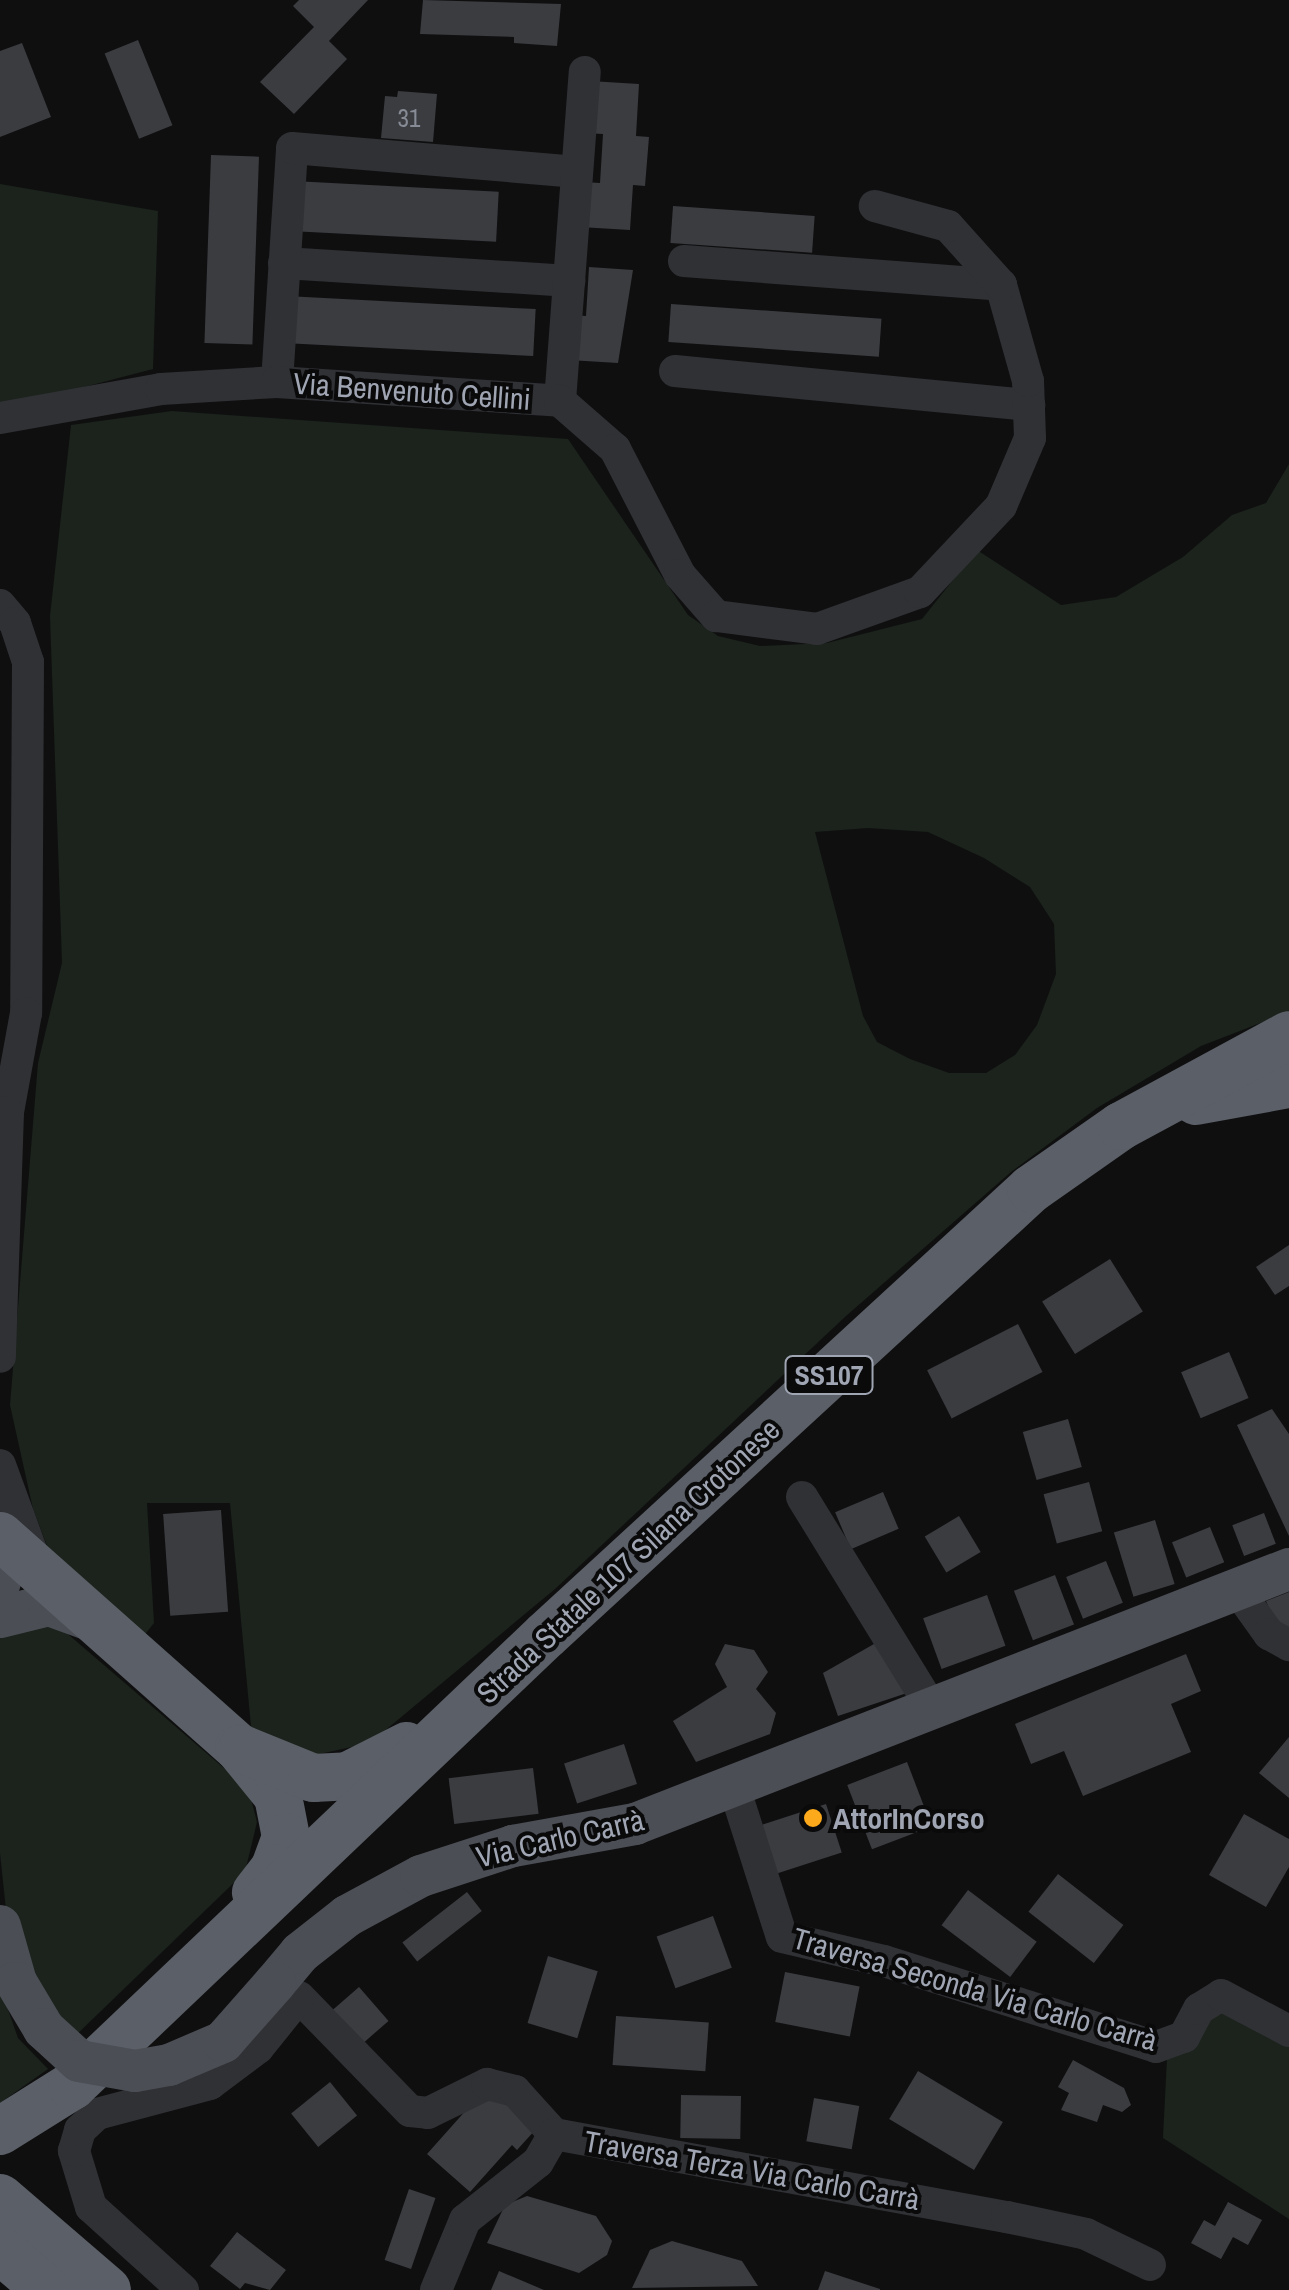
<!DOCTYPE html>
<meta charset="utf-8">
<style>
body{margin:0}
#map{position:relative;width:1289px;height:2290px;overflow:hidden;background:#0f0f10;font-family:"Archivo Narrow",sans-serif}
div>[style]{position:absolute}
.green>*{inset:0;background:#1b231c}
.building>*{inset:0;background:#3b3c40;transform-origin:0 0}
.minor>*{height:32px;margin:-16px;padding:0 16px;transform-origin:16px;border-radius:16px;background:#303135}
.major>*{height:42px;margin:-21px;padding:0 21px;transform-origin:21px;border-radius:21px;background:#4b4e55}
.highway>*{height:48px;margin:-24px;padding:0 24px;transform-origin:24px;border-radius:24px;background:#5b5f67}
.major-bridge>*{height:42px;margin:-21px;padding:0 21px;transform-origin:21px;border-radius:21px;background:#4b4e55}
.dots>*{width:28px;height:28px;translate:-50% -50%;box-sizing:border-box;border:5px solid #0a0a0b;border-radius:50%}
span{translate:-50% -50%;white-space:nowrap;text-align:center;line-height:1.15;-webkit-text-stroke:8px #0a0a0b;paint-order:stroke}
.number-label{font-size:25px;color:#868b96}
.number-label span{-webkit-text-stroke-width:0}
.shield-label span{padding:2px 8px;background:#0a0a0b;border:2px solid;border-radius:8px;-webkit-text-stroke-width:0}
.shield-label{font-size:28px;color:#9fa5b2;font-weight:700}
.street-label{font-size:30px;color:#9fa5b2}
.poi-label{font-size:30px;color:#9fa5b2;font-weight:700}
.left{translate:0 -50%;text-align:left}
</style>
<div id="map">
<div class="green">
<div style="clip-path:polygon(0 184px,158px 211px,153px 369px,0 409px)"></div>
<div style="clip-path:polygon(evenodd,172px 411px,568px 439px,688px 615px,718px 636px,760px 646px,827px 643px,922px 619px,977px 550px,1061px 605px,1116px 597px,1183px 557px,1232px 515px,1266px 503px,1289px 464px,1289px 1012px,1201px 1046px,1097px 1108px,1011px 1172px,846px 1316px,555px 1589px,370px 1743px,301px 1758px,252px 1737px,230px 1503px,147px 1503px,154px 1623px,135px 1647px,56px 1569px,33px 1509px,10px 1405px,38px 1063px,62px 963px,50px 616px,71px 425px,172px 411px,868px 828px,928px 832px,984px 858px,1030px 887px,1054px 924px,1056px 974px,1037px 1025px,1015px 1055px,986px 1073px,949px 1073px,910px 1059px,877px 1042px,863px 1016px,815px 832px,868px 828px)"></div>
<div style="clip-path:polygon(15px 1622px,62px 1629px,225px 1769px,250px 1795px,257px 1822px,245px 1872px,72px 2039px,8px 1929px,0 1853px,0 1632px)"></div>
<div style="clip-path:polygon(0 1987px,18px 2038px,48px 2069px,0 2103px)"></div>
<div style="clip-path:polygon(1208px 2007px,1289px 2040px,1289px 2219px,1163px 2138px,1167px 2058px)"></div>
</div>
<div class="building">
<div style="clip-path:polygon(299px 0,368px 0,329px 41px,347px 59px,294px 114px,260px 82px,314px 27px,293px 6px)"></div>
<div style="clip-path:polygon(423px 0,561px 4px,557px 46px,514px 43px,514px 37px,420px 34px)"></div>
<div style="left:138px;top:40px;width:92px;height:36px;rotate:68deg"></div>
<div style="clip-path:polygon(22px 43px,51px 117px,0 137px,0 51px)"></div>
<div style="clip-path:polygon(590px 81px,639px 84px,636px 136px,649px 137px,645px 186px,633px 185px,630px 230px,580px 227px,583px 182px,600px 183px,603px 134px,586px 133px)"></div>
<div style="clip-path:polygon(398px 91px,437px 94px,433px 142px,381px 138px,385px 96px,397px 97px)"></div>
<div style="left:211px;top:155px;width:48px;height:188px;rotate:2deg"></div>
<div style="left:293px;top:181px;width:206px;height:50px;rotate:3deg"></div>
<div style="left:673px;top:206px;width:142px;height:37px;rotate:4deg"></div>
<div style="clip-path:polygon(589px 267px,633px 270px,618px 363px,569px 360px,572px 315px,586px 316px)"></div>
<div style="left:286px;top:296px;width:250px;height:47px;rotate:3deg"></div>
<div style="left:671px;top:304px;width:211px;height:38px;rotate:4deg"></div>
<div style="clip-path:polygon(1289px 1245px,1289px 1286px,1275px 1295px,1256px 1267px)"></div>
<div style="left:1110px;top:1259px;width:62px;height:80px;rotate:58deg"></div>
<div style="left:1018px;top:1324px;width:54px;height:102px;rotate:63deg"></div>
<div style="left:1229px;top:1352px;width:50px;height:52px;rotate:67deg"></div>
<div style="clip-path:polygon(1272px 1409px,1289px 1434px,1289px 1536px,1237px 1425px)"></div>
<div style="left:1068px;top:1419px;width:50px;height:47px;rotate:74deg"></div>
<div style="left:1089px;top:1482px;width:51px;height:47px;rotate:75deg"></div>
<div style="left:883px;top:1492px;width:40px;height:52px;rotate:67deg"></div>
<div style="left:221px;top:1510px;width:102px;height:58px;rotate:86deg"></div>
<div style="left:1264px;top:1513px;width:33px;height:34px;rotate:69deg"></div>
<div style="left:959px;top:1516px;width:42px;height:40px;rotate:59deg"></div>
<div style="left:1155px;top:1520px;width:67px;height:43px;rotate:73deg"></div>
<div style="left:1210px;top:1527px;width:38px;height:41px;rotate:68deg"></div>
<div style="left:1106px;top:1561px;width:45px;height:43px;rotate:68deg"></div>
<div style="left:1055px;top:1575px;width:53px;height:44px;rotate:69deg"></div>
<div style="clip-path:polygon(1289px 1592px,1289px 1638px,1279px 1633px,1266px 1601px)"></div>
<div style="left:987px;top:1595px;width:54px;height:68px;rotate:70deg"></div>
<div style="clip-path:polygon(881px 1640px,907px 1693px,838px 1716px,823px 1673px)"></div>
<div style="clip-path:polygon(725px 1644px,754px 1650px,768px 1672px,756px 1689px,776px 1713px,770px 1734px,696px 1762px,673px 1721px,727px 1687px,715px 1664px)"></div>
<div style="clip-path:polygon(1186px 1654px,1201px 1691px,1171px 1704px,1191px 1752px,1083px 1796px,1064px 1751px,1031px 1764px,1015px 1724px)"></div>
<div style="clip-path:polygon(1289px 1737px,1289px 1798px,1259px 1773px)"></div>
<div style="left:624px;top:1744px;width:42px;height:63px;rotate:72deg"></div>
<div style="left:907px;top:1762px;width:69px;height:64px;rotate:69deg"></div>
<div style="left:533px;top:1768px;width:46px;height:85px;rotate:83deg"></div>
<div style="left:826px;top:1804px;width:51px;height:73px;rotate:72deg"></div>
<div style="clip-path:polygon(1244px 1814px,1289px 1839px,1289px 1867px,1266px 1907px,1209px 1875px)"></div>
<div style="left:1058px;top:1874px;width:83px;height:48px;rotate:38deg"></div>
<div style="left:968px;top:1890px;width:86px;height:44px;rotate:37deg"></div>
<div style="left:467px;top:1892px;width:24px;height:82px;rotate:52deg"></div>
<div style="left:713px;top:1916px;width:55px;height:60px;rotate:70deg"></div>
<div style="left:548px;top:1956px;width:52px;height:70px;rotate:17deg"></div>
<div style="left:785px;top:1972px;width:76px;height:51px;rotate:11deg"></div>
<div style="left:359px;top:1987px;width:45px;height:38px;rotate:49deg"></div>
<div style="left:616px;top:2016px;width:93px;height:49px;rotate:4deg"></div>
<div style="clip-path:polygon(1073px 2060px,1124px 2088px,1131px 2105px,1122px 2112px,1103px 2105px,1097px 2122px,1061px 2110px,1069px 2093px,1058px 2087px)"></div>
<div style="left:918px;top:2071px;width:99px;height:56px;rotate:31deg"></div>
<div style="left:330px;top:2082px;width:43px;height:50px;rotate:51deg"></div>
<div style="left:681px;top:2095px;width:60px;height:43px;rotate:1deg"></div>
<div style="clip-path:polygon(501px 2097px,536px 2129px,517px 2150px,512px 2145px,470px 2192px,427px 2154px,476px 2099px)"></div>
<div style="left:814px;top:2098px;width:46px;height:44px;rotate:10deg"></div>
<div style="left:409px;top:2189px;width:28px;height:75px;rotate:19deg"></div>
<div style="clip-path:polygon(527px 2196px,596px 2216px,612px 2241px,607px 2255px,579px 2273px,487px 2243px,505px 2205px)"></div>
<div style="clip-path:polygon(1228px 2202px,1262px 2220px,1248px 2245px,1233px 2237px,1221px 2259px,1191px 2243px,1204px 2220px,1215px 2226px)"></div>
<div style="clip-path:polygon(237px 2232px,286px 2270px,270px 2290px,245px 2283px,240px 2289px,210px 2266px)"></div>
<div style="clip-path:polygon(672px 2241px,742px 2261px,758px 2286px,632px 2288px,650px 2250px)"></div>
<div style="clip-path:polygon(499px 2271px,544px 2290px,491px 2290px)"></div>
<div style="clip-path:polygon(825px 2271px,880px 2289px,880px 2290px,818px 2290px)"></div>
</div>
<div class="minor">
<div style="left:684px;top:261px;width:318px;rotate:4.3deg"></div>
<div style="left:284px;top:263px;width:286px;rotate:3.6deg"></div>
<div style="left:675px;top:371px;width:356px;rotate:5.5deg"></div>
<div style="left:277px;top:382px;width:234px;rotate:-86.3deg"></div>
<div style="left:292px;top:148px;width:286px;rotate:4.8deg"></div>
<div style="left:560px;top:401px;width:330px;rotate:-85.7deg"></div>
<div style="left:0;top:418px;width:164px;rotate:-10.2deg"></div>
<div style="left:161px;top:389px;width:116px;rotate:-3.5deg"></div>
<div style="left:277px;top:382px;width:284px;rotate:3.8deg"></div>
<div style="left:560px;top:401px;width:73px;rotate:41.1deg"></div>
<div style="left:615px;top:449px;width:142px;rotate:62.7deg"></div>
<div style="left:680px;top:575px;width:55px;rotate:48.7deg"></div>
<div style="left:716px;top:616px;width:102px;rotate:7.3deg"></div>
<div style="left:817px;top:629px;width:109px;rotate:-19.8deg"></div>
<div style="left:920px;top:592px;width:118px;rotate:-46.7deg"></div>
<div style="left:1001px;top:506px;width:74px;rotate:-66.9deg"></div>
<div style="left:1030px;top:438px;width:57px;rotate:-92deg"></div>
<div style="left:1028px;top:381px;width:100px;rotate:-105.7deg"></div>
<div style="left:1001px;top:285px;width:79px;rotate:-131.9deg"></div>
<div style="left:948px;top:226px;width:76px;rotate:-164.7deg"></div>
<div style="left:0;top:605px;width:23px;rotate:50deg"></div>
<div style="left:15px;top:623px;width:41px;rotate:71.6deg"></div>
<div style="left:28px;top:662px;width:351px;rotate:90.3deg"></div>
<div style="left:26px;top:1013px;width:101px;rotate:100.3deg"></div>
<div style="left:8px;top:1112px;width:245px;rotate:91.9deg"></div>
<div style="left:0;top:1465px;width:99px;rotate:69.9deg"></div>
<div style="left:802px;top:1497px;width:248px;rotate:58.4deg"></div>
<div style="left:1236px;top:1588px;width:57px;rotate:54.3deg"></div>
<div style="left:1269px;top:1634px;width:23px;rotate:29deg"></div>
<div style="left:734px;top:1787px;width:157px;rotate:72.3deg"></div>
<div style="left:782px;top:1937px;width:105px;rotate:13.2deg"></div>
<div style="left:884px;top:1961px;width:285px;rotate:17.5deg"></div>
<div style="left:1156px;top:2047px;width:30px;rotate:-20deg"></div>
<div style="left:1184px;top:2037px;width:32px;rotate:-62deg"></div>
<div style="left:1199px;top:2009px;width:26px;rotate:-32deg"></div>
<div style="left:1221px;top:1995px;width:77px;rotate:27.9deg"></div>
<div style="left:299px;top:1997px;width:159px;rotate:45.8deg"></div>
<div style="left:410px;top:2111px;width:18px;rotate:6deg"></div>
<div style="left:428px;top:2113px;width:66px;rotate:-26.2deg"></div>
<div style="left:487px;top:2084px;width:29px;rotate:14deg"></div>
<div style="left:515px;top:2091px;width:58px;rotate:47.8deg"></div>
<div style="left:554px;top:2134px;width:461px;rotate:10.4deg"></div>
<div style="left:1007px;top:2217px;width:81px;rotate:12.1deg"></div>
<div style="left:1086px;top:2234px;width:71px;rotate:25.8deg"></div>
<div style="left:183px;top:2290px;width:124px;rotate:-137.9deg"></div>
<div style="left:91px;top:2207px;width:59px;rotate:-106.9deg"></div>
<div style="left:74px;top:2151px;width:22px;rotate:-74deg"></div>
<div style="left:80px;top:2130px;width:23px;rotate:-43deg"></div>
<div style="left:97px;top:2114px;width:117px;rotate:-14.9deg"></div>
<div style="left:210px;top:2084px;width:60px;rotate:-36.9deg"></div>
<div style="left:258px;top:2048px;width:65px;rotate:-51.2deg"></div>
<div style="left:436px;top:2290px;width:76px;rotate:-67.5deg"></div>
<div style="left:465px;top:2220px;width:93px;rotate:-38.5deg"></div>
<div style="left:538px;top:2162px;width:32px;rotate:-60deg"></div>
</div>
<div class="major">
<div style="left:0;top:1547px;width:35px;rotate:90deg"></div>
<div style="left:0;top:1617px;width:50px;rotate:-13.8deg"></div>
<div style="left:49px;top:1605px;width:44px;rotate:20.1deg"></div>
<div style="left:0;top:1926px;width:58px;rotate:74.1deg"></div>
<div style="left:16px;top:1982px;width:55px;rotate:59.2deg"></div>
<div style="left:275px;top:1983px;width:39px;rotate:-50deg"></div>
<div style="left:300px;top:1953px;width:60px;rotate:-38.2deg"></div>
<div style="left:347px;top:1916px;width:84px;rotate:-28.4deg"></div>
<div style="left:421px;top:1876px;width:97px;rotate:-18.1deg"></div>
<div style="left:513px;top:1846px;width:124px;rotate:-10.2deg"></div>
<div style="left:635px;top:1824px;width:702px;rotate:-21.3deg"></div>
</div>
<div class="highway">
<div style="left:1196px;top:1101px;width:95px;rotate:-10.4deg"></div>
<div style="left:0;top:1536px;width:319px;rotate:41.6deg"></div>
<div style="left:239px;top:1748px;width:62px;rotate:50.9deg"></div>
<div style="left:278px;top:1796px;width:42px;rotate:79deg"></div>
<div style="left:286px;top:1837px;width:33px;rotate:110deg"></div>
<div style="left:275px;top:1868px;width:31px;rotate:128deg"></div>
<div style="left:242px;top:1749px;width:77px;rotate:22.2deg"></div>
<div style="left:313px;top:1778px;width:35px;rotate:-3deg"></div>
<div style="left:348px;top:1776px;width:66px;rotate:-27deg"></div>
<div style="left:0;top:2131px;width:85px;rotate:-32deg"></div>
<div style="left:72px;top:2086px;width:654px;rotate:-43.58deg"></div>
<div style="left:546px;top:1635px;width:659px;rotate:-42.6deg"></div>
<div style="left:1031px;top:1189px;width:110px;rotate:-35deg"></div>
<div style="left:1121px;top:1126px;width:191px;rotate:-28.4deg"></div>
<div style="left:0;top:2198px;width:141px;rotate:40.7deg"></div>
<div style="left:0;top:2250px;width:62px;rotate:40.4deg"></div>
</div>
<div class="major-bridge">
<div style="left:44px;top:2029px;width:47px;rotate:42.4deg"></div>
<div style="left:79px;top:2061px;width:57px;rotate:10.1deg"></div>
<div style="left:135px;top:2071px;width:35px;rotate:-10deg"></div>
<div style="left:169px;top:2065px;width:59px;rotate:-23.1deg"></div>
<div style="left:223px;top:2042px;width:79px;rotate:-48.6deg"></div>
</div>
<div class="dots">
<div style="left:813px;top:1818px;background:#fca91b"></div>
</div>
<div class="number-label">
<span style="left:409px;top:118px">31</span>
</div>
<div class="shield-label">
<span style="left:829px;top:1375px">SS107</span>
</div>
<div class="street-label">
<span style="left:412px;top:391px;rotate:4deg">Via Benvenuto Cellini</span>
<span style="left:628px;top:1561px;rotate:-43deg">Strada Statale 107 Silana Crotonese</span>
<span style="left:560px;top:1838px;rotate:-13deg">Via Carlo Carrà</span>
<span style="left:975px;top:1989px;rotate:16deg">Traversa Seconda Via Carlo Carrà</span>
<span style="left:752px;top:2170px;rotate:10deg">Traversa Terza Via Carlo Carrà</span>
</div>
<div class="poi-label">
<span class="left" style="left:833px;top:1818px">AttorInCorso</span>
</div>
</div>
